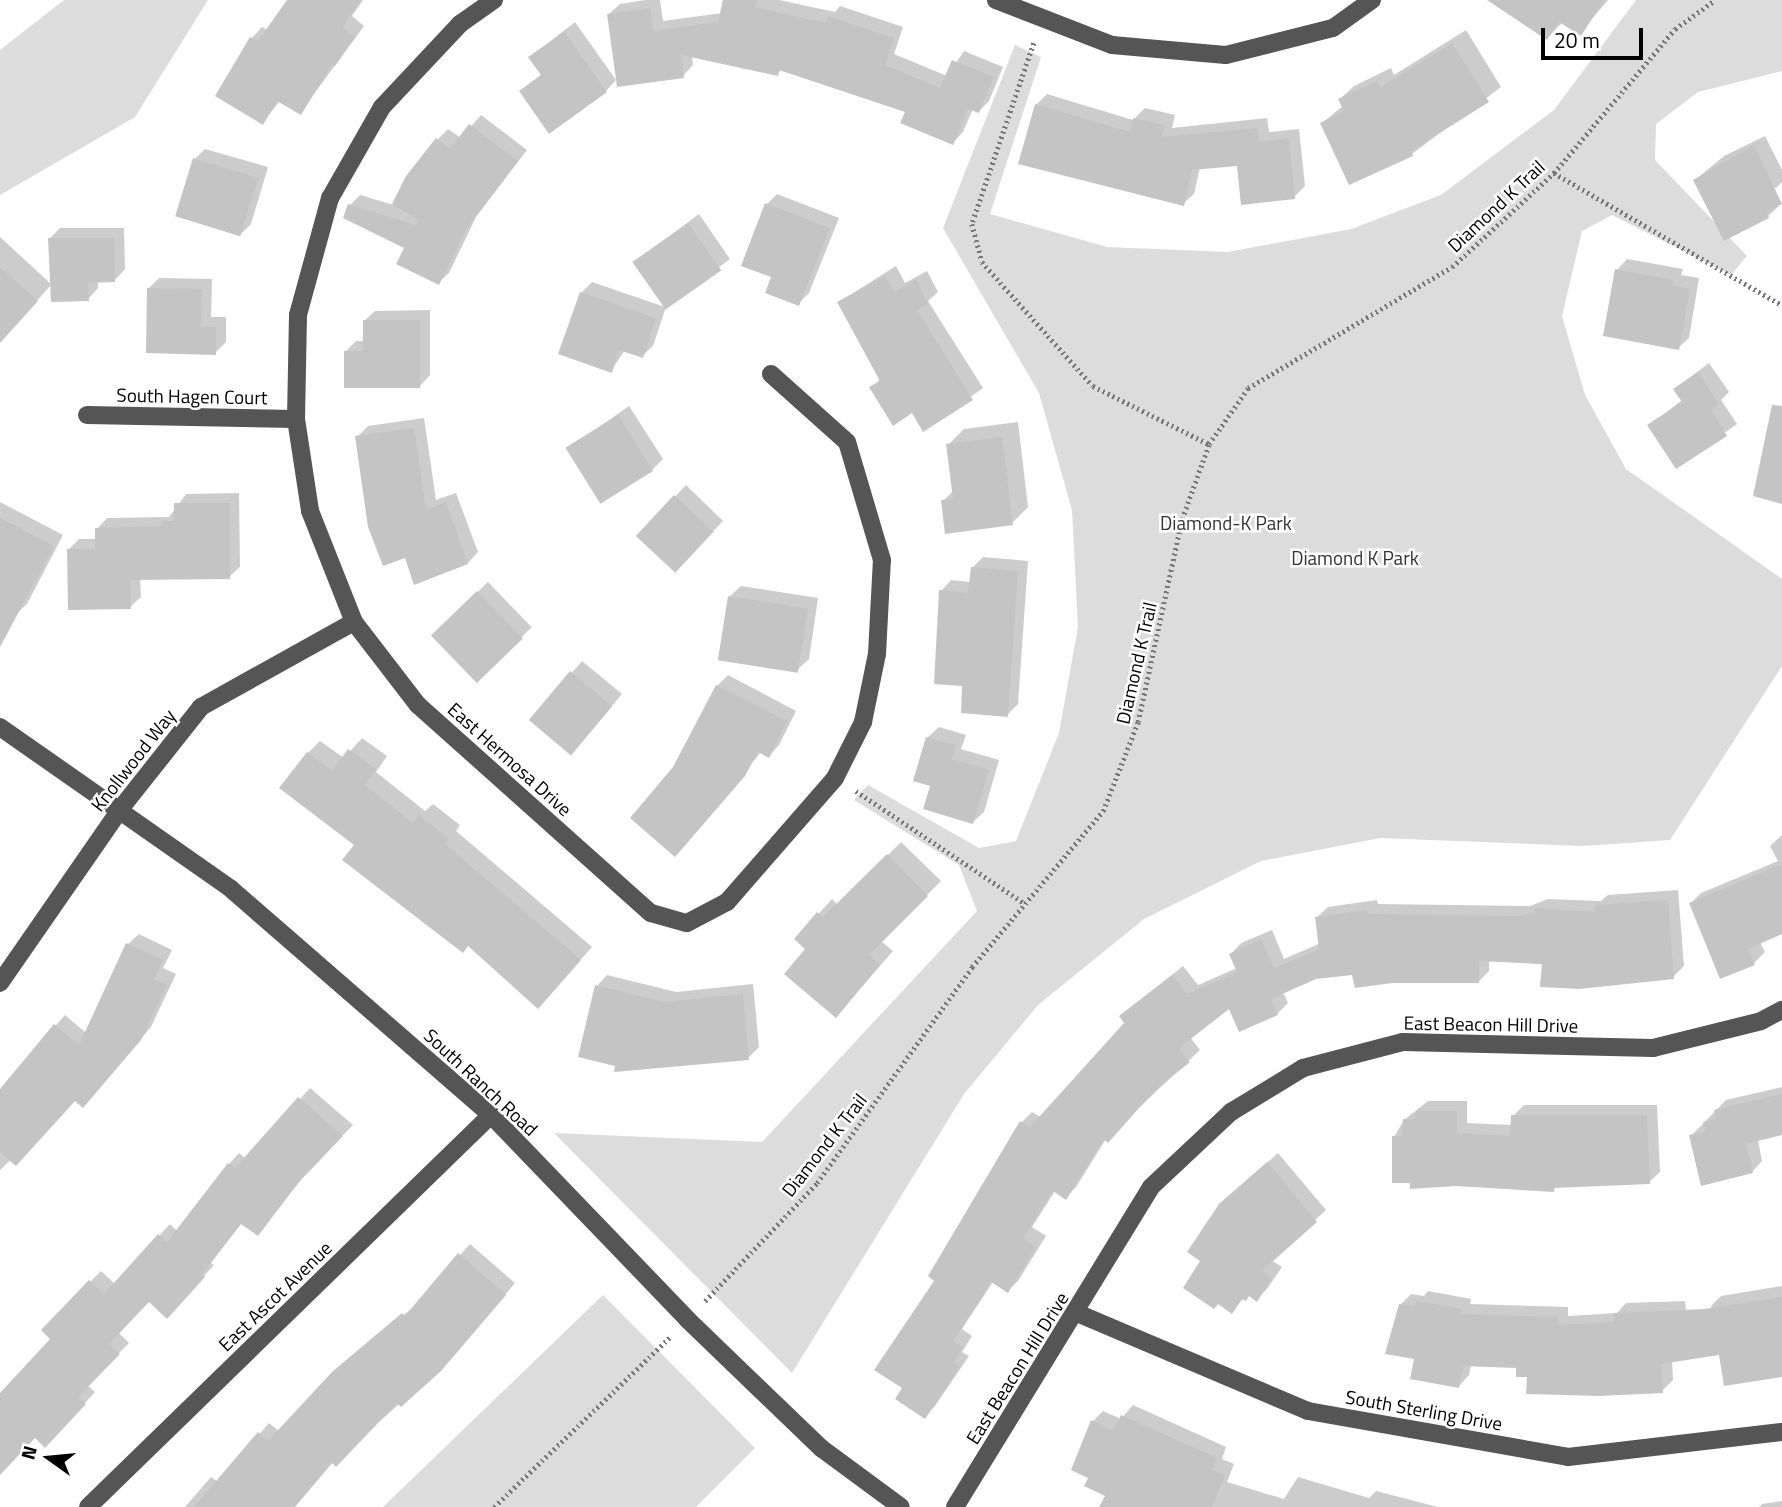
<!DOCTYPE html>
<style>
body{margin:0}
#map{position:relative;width:1782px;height:1507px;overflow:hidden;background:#fff;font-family:"Titillium Web",sans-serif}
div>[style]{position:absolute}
.green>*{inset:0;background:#dcdcdc}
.shadow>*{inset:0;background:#0003;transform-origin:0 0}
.building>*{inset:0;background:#c4c4c4;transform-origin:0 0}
.path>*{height:4.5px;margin-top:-2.25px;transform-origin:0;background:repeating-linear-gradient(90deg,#777 0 2px,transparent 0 5.5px)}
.minor>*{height:18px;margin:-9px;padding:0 9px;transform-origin:9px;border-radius:9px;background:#555}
span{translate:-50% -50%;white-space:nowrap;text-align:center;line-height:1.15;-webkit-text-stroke:5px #fff;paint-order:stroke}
.street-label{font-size:19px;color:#000}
.park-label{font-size:19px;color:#333}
.north{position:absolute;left:14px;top:1423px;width:70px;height:70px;-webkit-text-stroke:5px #fff;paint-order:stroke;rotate:285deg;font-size:19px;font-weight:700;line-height:28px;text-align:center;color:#000}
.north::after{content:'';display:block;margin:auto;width:24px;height:32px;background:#000;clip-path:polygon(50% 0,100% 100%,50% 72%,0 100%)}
.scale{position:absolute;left:1541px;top:28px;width:102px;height:32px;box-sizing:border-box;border:4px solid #000;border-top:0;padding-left:9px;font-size:21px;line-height:24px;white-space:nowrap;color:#000;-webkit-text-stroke:5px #fff;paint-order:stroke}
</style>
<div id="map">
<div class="green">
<div style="clip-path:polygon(64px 0,208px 0,135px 117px,0 195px,0 50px)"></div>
<div style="clip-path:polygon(1636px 0,1782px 0,1782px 71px,1698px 92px,1656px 124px,1655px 160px,1747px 256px,1731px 275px,1612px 215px,1582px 231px,1562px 316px,1585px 395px,1626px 469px,1782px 579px,1782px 666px,1670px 840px,1583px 846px,1380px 838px,1261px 861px,1144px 919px,1038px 1005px,964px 1094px,792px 1373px,554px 1133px,762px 1142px,977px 911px,959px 865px,854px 800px,868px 785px,979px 848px,1016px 841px,1059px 733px,1078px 627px,1072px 510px,1039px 393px,943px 228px,1015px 45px,1041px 57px,990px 214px,1107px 247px,1228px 252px,1351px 229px,1441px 195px,1554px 110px)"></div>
<div style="clip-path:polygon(603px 1295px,755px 1448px,696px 1507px,383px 1507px)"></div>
</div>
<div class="shadow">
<div style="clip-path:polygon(289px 0,363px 0,352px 16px,364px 26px,300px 113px,280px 101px,262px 123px,217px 95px,252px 38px,262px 27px,268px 30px)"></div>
<div style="clip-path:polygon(645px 0,660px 0,663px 21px,722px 13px,725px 0,779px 0,835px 12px,840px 6px,903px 27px,894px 54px,947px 76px,964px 51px,1003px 67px,989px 101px,979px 111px,973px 109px,963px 132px,953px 143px,907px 111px,782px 69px,777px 74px,692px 56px,693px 65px,683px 76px,609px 14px,620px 4px)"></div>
<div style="clip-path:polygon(1525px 0,1608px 0,1580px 33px,1563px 22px,1547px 38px)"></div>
<div style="clip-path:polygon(575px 22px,616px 80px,606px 91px,521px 91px,542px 74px,530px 57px)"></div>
<div style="clip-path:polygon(1466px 30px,1501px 87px,1412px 154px,1322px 123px,1343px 106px,1340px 99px,1354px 86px,1391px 68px,1394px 75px)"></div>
<div style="clip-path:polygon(1047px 94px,1133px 120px,1145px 108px,1175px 115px,1172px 128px,1267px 118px,1269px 132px,1299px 129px,1305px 186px,1294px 197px,1238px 164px,1200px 167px,1194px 194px,1183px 204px,1036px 105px)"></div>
<div style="clip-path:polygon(481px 115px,527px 150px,476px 217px,449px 273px,438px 283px,406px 247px,350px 205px,360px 195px,394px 205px,408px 177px,438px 139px,448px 129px,461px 138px)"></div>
<div style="clip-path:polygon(1765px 136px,1782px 170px,1782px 182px,1776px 188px,1770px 186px,1779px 206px,1768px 216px,1695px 180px,1724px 156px)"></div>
<div style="clip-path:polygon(205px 149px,268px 167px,251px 224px,240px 235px,195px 159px)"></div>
<div style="clip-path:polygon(777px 194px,839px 218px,809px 293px,798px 304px,767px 204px)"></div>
<div style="clip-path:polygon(699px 214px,730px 259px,666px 307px,653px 346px,642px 356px,625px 350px,611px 371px,581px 293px,592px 282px,665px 307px,634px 263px)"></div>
<div style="clip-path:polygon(60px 228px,124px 228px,125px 269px,115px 280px,98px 281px,98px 288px,88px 299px,51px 285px,0 342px,0 237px,51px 284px,49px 239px)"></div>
<div style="clip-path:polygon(1627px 259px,1683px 269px,1681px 275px,1699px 278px,1689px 338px,1678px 348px,1617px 270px)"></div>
<div style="clip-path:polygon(896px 266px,905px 283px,927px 271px,938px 292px,928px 301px,983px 388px,924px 430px,912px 411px,872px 388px,881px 378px,839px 302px)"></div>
<div style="clip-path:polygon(159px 278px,212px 279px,211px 317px,226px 317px,226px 342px,215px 353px,149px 288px)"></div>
<div style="clip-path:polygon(430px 310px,430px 375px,420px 386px,346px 351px,356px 341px,365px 341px,364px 321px,375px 311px)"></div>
<div style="clip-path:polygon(1709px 363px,1729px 392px,1721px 400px,1737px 424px,1677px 467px,1650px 425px,1682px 400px,1675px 389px)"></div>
<div style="clip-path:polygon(629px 406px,663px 459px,652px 470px,568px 449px)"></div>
<div style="clip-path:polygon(424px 418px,436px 500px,456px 493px,478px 552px,468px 563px,357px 437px,368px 426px)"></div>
<div style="clip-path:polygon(1018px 422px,1028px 507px,1012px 523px,943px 501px,954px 490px,948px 445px,964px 429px)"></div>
<div style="clip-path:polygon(686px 485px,723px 521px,686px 560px,638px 536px)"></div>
<div style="clip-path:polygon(239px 493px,240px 567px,229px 577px,140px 578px,141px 597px,130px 607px,68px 550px,79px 539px,97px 539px,97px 529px,107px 518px,169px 517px,186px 494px)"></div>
<div style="clip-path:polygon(0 502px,63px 535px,27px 604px,16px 614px,0 606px)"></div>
<div style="clip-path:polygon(983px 557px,1028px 561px,1018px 704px,1007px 715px,964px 684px,941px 591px,951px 580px,971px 582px,972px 568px)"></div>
<div style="left:488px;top:582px;width:63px;height:77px;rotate:46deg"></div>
<div style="clip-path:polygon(741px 586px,818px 598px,809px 659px,798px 669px,730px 596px)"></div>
<div style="clip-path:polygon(582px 661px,622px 694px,581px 742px,532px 720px)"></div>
<div style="clip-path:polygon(728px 675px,796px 711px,779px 745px,769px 756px,761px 752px,686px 844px,675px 768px,717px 686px)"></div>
<div style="clip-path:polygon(939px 727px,966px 735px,961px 749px,999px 760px,984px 812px,973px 822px,932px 785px,915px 780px,928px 737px)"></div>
<div style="clip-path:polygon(362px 738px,387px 756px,376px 772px,425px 811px,433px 804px,460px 825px,456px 831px,592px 947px,550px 994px,357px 844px,308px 753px,320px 741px,344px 758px)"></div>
<div style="clip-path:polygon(1782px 835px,1782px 930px,1760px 942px,1765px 952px,1754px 963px,1691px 903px,1701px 893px,1778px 861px,1770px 846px)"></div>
<div style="clip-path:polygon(901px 842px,941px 881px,881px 941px,893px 951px,836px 1016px,808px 949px,796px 939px,832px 899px,838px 905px)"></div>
<div style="clip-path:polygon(1678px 890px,1684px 966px,1673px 977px,1489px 959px,1489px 971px,1478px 982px,1354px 973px,1315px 977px,1283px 992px,1288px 1003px,1277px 1014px,1230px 1006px,1190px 1037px,1200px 1050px,1106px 1139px,1076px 1187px,1066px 1197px,1055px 1191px,1032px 1227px,1046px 1236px,1018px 1281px,1007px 1291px,993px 1282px,962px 1329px,972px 1336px,962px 1352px,969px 1356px,935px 1406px,925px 1417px,904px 1388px,937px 1280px,1022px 1122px,1032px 1112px,1042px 1118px,1126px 1023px,1121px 1016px,1183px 966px,1198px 985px,1237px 968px,1231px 954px,1241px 943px,1272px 930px,1284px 959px,1321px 943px,1317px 917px,1328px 907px,1377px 900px,1378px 904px,1530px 906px,1548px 899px,1601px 901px,1608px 895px)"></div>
<div style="clip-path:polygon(139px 934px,172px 950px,163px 968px,176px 974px,151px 1027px,93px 1095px,75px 1099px,0 1170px,0 1090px,65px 1015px,86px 1033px,128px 944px)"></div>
<div style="clip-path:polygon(607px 975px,676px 992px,753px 984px,759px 1047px,748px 1058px,617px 1064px,597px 986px)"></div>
<div style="clip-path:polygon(1782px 1087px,1782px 1133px,1758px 1140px,1762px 1161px,1752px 1172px,1691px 1136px,1726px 1100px)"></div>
<div style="clip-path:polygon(310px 1088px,353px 1125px,308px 1171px,258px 1234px,242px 1222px,211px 1263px,214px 1265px,177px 1306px,149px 1300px,118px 1332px,129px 1343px,87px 1385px,95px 1392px,56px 1435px,35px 1436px,0 1473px,0 1397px,52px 1339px,43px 1330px,101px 1271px,115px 1284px,170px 1224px,177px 1231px,229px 1164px,239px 1153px,246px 1159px)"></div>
<div style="clip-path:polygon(1428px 1101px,1467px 1101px,1467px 1123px,1513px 1125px,1513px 1116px,1524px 1105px,1657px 1105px,1660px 1172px,1649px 1182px,1557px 1186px,1554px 1190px,1394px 1137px,1404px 1120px)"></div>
<div style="clip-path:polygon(1278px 1153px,1326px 1210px,1271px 1260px,1282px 1267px,1267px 1289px,1256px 1300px,1249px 1295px,1244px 1298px,1231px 1311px,1203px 1261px,1232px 1194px)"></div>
<div style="clip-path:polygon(470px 1244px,515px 1283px,452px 1358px,333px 1462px,294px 1507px,185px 1507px,211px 1477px,218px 1482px,269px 1423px,280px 1432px,345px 1362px,415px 1306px)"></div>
<div style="clip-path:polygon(1782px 1286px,1782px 1372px,1725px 1383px,1711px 1306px,1721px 1296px)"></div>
<div style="clip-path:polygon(1428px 1291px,1471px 1299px,1470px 1304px,1568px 1307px,1568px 1316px,1617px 1313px,1626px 1303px,1685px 1301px,1690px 1348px,1672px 1360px,1673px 1380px,1662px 1391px,1529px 1375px,1518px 1366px,1471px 1365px,1469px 1375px,1459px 1386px,1416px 1358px,1401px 1304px,1411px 1294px,1424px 1296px)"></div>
<div style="clip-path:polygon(1133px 1405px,1226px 1447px,1222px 1459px,1234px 1464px,1227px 1482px,1284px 1499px,1298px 1477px,1369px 1498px,1376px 1491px,1438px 1507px,1128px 1507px,1090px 1477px,1093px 1421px,1103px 1411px,1121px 1419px)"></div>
<div style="clip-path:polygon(1782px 1501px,1782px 1507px,1759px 1507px,1762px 1504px)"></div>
</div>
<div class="building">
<div style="clip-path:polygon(287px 0,361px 0,342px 28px,355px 37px,335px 66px,332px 64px,301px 115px,277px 101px,263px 125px,215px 96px,250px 37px,258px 41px)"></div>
<div style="clip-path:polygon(723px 0,757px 0,755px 7px,826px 23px,828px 16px,894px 38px,885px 65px,940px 88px,952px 60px,994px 77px,979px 113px,968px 109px,953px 145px,900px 123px,905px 112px,779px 70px,778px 76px,681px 55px,684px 78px,617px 87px,607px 14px,650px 8px,653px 31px,718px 22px)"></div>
<div style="clip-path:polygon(1487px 0,1604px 0,1581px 36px,1559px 22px,1547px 40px)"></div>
<div style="clip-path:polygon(564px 32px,607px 92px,549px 134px,519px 91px,541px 75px,528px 57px)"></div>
<div style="clip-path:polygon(1452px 43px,1489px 102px,1411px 151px,1413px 156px,1349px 185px,1320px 123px,1344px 111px,1338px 99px,1377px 81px,1381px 87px)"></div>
<div style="clip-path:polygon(1035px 104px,1130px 132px,1133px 118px,1165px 125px,1162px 137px,1257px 128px,1259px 142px,1289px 138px,1295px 199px,1241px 205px,1237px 166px,1192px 170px,1184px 206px,1018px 164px)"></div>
<div style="clip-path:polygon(469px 124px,518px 161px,466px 229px,439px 285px,396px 264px,404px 248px,343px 218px,348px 204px,416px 225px,418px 220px,392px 204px,406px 176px,436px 138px,450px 149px)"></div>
<div style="clip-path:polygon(1754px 145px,1782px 204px,1767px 212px,1769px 218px,1724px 241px,1693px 180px)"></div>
<div style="left:193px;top:158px;width:68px;height:61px;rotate:17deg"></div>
<div style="clip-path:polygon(765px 203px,830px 228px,799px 306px,765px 293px,771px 277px,741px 266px)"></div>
<div style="left:688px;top:223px;width:58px;height:68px;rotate:55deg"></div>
<div style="clip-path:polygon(48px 238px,114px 238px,115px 282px,88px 283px,89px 301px,51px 302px)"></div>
<div style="clip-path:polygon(0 267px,38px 301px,0 343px)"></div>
<div style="clip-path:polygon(1615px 269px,1673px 280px,1672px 285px,1690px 289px,1679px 350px,1603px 336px)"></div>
<div style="clip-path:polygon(885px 276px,894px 292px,916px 280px,928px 304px,917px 310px,973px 400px,923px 432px,912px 413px,893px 426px,869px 387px,880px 381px,837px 302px)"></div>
<div style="clip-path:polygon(147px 288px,202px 289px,201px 327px,216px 327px,216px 355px,146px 353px)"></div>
<div style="clip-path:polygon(580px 292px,656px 318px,643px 358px,619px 350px,612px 373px,558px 354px)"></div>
<div style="clip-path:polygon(363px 320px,420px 320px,420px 388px,344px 388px,344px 351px,363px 351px)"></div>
<div style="clip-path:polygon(1698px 372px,1719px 404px,1711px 410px,1727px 436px,1676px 469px,1647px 425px,1682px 402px,1673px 389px)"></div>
<div style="clip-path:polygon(1772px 405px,1782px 406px,1782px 504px,1753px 496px)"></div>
<div style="left:618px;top:415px;width:66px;height:62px;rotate:58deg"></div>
<div style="clip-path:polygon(414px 428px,426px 510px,446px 502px,468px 564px,414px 585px,405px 558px,383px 566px,368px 527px,355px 436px)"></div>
<div style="clip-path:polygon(1002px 437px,1013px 525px,945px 534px,941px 500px,953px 499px,946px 444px)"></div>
<div style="left:674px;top:495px;width:54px;height:56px;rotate:43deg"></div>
<div style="clip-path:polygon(174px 503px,230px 503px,230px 579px,130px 580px,131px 609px,68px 610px,67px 549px,95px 549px,95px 528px,162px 526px,162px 521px,174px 521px)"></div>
<div style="clip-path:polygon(0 518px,54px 546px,0 647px)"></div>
<div style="clip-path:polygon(971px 567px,1018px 571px,1008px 717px,961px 713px,962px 686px,934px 684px,939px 590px,968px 593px)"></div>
<div style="left:477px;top:591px;width:66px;height:64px;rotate:46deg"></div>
<div style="left:728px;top:596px;width:81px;height:65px;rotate:9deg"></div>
<div style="left:570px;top:671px;width:55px;height:64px;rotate:40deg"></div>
<div style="clip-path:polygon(716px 685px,787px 721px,769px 758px,758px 752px,745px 776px,675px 857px,630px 818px,673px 767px)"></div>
<div style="clip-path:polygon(926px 737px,956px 745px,952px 759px,989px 770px,973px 824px,923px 809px,930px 786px,913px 781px)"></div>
<div style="clip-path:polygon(348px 749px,376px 769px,365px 785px,413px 823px,419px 815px,449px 839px,445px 844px,581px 960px,538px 1009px,468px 946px,463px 953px,342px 860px,354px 845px,279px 788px,307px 752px,332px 771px)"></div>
<div style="clip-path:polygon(887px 854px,928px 896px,869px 955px,880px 965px,836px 1018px,784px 974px,805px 949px,794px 939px,817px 912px,823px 917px)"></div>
<div style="clip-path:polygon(1782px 864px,1782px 934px,1748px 949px,1755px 965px,1720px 979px,1689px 903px)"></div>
<div style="clip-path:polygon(1668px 900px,1674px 979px,1579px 989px,1540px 987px,1542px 964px,1479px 961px,1479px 983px,1392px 983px,1355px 988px,1352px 975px,1316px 979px,1271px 999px,1278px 1015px,1239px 1032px,1229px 1009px,1179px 1048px,1190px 1062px,1155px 1090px,1108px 1143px,1104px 1139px,1066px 1200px,1053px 1191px,1023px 1238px,1036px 1247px,1008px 1293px,991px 1282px,953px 1341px,963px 1347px,953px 1363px,960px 1367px,925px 1419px,895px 1399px,902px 1388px,874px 1370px,934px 1281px,928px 1276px,1020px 1121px,1030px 1127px,1124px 1023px,1119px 1016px,1172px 975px,1187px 994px,1237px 972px,1229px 954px,1261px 939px,1274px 968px,1319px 949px,1315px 917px,1367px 910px,1368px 914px,1518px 916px,1535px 913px,1535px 908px,1596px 912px,1595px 905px)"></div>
<div style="clip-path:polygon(126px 943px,163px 960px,154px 979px,167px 985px,141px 1040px,83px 1108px,75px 1101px,16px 1166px,0 1152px,0 1089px,54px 1024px,79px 1045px)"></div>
<div style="clip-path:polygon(595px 985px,664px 1002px,743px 994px,749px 1060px,614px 1072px,615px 1066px,578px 1057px)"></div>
<div style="clip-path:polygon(1782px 1094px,1782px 1135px,1746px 1144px,1753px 1173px,1701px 1186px,1689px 1135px,1705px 1132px,1703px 1122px,1716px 1119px,1714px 1110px)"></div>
<div style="clip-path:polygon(298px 1097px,343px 1136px,298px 1183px,258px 1236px,241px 1224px,202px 1274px,205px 1277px,167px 1319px,149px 1302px,109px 1344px,120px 1354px,78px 1397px,86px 1404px,45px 1448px,35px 1438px,0 1475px,0 1393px,50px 1339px,41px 1330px,89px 1280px,104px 1294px,158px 1234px,167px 1242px,228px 1163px,235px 1168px)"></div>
<div style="clip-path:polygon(1416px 1111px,1457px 1111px,1457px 1133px,1510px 1136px,1511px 1115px,1647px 1115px,1650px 1184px,1554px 1188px,1554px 1192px,1456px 1186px,1410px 1189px,1410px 1183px,1392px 1183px,1392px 1136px,1402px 1136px,1403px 1119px,1415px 1119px)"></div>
<div style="clip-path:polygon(1267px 1162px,1317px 1222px,1262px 1271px,1272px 1278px,1257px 1302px,1249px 1296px,1246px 1301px,1242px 1299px,1232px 1314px,1218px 1304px,1214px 1309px,1183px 1288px,1200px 1261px,1187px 1252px,1219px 1204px)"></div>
<div style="clip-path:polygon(458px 1253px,506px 1295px,441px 1371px,401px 1407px,397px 1403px,336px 1467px,332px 1463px,295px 1507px,194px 1507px,258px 1432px,268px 1441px,332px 1372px,402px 1313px,405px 1316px)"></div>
<div style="clip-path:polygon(1782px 1297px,1782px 1377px,1724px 1386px,1719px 1355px,1661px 1364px,1663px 1393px,1599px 1396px,1526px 1394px,1527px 1377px,1516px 1377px,1516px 1368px,1463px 1366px,1459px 1388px,1410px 1379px,1414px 1359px,1385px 1354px,1399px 1304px,1415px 1306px,1416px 1301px,1462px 1309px,1461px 1314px,1558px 1317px,1558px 1325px,1614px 1322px,1614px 1313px,1704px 1309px)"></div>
<div style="clip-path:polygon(1121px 1415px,1217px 1458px,1212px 1470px,1225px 1475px,1212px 1507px,1099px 1507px,1105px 1496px,1084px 1486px,1088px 1478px,1071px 1470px,1091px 1420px,1113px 1431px)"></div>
</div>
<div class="path">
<div style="left:1034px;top:43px;width:191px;rotate:108.9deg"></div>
<div style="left:972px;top:224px;width:39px;rotate:75deg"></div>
<div style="left:982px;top:262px;width:166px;rotate:48.2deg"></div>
<div style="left:1093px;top:386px;width:130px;rotate:26.6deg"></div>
<div style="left:1554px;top:173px;width:263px;rotate:30.1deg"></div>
<div style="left:856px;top:791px;width:202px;rotate:33.7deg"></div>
<div style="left:705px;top:1301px;width:163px;rotate:-46.5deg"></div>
<div style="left:817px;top:1183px;width:266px;rotate:-54.3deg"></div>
<div style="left:972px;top:967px;width:204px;rotate:-50deg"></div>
<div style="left:1103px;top:811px;width:96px;rotate:-68.5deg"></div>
<div style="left:1138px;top:722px;width:208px;rotate:-77.8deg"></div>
<div style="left:1182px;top:519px;width:80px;rotate:-70.2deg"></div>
<div style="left:1209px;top:444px;width:68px;rotate:-55.1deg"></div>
<div style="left:1248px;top:388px;width:237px;rotate:-30.7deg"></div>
<div style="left:1452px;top:267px;width:139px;rotate:-42.7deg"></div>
<div style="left:1554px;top:173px;width:188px;rotate:-50deg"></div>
<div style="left:1675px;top:29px;width:49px;rotate:-35.9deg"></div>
<div style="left:494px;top:1507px;width:245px;rotate:-44deg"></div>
</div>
<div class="minor">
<div style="left:494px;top:0;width:42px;rotate:144.8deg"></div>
<div style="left:460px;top:24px;width:114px;rotate:133.2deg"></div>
<div style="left:382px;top:107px;width:105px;rotate:119.7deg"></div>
<div style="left:330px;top:198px;width:121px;rotate:105.3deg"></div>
<div style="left:298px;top:315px;width:104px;rotate:91.1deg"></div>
<div style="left:296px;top:419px;width:93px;rotate:81.3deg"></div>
<div style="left:310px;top:511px;width:119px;rotate:68.4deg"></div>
<div style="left:354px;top:622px;width:105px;rotate:52.4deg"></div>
<div style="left:418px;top:705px;width:312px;rotate:41.8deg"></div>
<div style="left:651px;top:913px;width:37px;rotate:16deg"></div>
<div style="left:687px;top:923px;width:45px;rotate:-27.7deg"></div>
<div style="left:727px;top:902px;width:164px;rotate:-48.9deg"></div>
<div style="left:835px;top:778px;width:63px;rotate:-63.4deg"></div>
<div style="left:863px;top:722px;width:69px;rotate:-78.4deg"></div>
<div style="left:877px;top:654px;width:94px;rotate:-87deg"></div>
<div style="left:882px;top:560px;width:123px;rotate:-106.5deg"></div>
<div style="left:847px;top:442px;width:102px;rotate:-138.2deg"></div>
<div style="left:996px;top:0;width:124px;rotate:21.2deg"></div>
<div style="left:1112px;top:45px;width:114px;rotate:5deg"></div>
<div style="left:1226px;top:55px;width:110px;rotate:-14.2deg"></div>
<div style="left:1333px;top:28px;width:48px;rotate:-35.7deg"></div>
<div style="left:87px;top:415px;width:209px;rotate:1.1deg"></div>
<div style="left:0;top:727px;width:282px;rotate:35deg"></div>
<div style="left:231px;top:889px;width:344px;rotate:41deg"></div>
<div style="left:491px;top:1115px;width:284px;rotate:46.1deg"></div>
<div style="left:688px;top:1320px;width:185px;rotate:43.9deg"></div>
<div style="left:821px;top:1448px;width:99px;rotate:36.4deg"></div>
<div style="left:0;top:983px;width:213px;rotate:-55.3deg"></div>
<div style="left:121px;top:808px;width:129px;rotate:-51.6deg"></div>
<div style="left:201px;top:707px;width:175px;rotate:-29.1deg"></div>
<div style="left:1077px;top:1313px;width:251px;rotate:23deg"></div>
<div style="left:1308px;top:1411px;width:264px;rotate:10deg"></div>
<div style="left:1568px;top:1457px;width:215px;rotate:-6.7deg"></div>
<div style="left:88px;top:1507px;width:562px;rotate:-44.21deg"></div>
<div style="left:955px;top:1507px;width:375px;rotate:-58.5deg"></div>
<div style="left:1151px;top:1187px;width:110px;rotate:-43.2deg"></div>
<div style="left:1231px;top:1112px;width:84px;rotate:-31.4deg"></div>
<div style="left:1303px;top:1068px;width:103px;rotate:-14.6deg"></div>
<div style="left:1403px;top:1042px;width:250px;rotate:1.4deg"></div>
<div style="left:1653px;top:1048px;width:111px;rotate:-14deg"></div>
<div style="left:1761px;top:1021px;width:24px;rotate:-28deg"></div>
</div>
<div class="street-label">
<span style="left:1496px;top:206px;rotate:-43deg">Diamond K Trail</span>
<span style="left:192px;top:396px;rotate:1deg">South Hagen Court</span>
<span style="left:1136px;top:663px;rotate:-77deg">Diamond K Trail</span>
<span style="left:510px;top:759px;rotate:42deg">East Hermosa Drive</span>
<span style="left:133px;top:760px;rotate:-52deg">Knollwood Way</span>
<span style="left:1491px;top:1024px;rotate:1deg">East Beacon Hill Drive</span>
<span style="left:481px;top:1082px;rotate:43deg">South Ranch Road</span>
<span style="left:824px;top:1145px;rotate:-52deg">Diamond K Trail</span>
<span style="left:275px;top:1296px;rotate:-44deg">East Ascot Avenue</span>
<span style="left:1017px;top:1368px;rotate:-58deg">East Beacon Hill Drive</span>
<span style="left:1424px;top:1410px;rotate:10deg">South Sterling Drive</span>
</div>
<div class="park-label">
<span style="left:1226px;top:523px">Diamond-K Park</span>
<span style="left:1355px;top:558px">Diamond K Park</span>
</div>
<div class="north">N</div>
<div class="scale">20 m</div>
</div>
